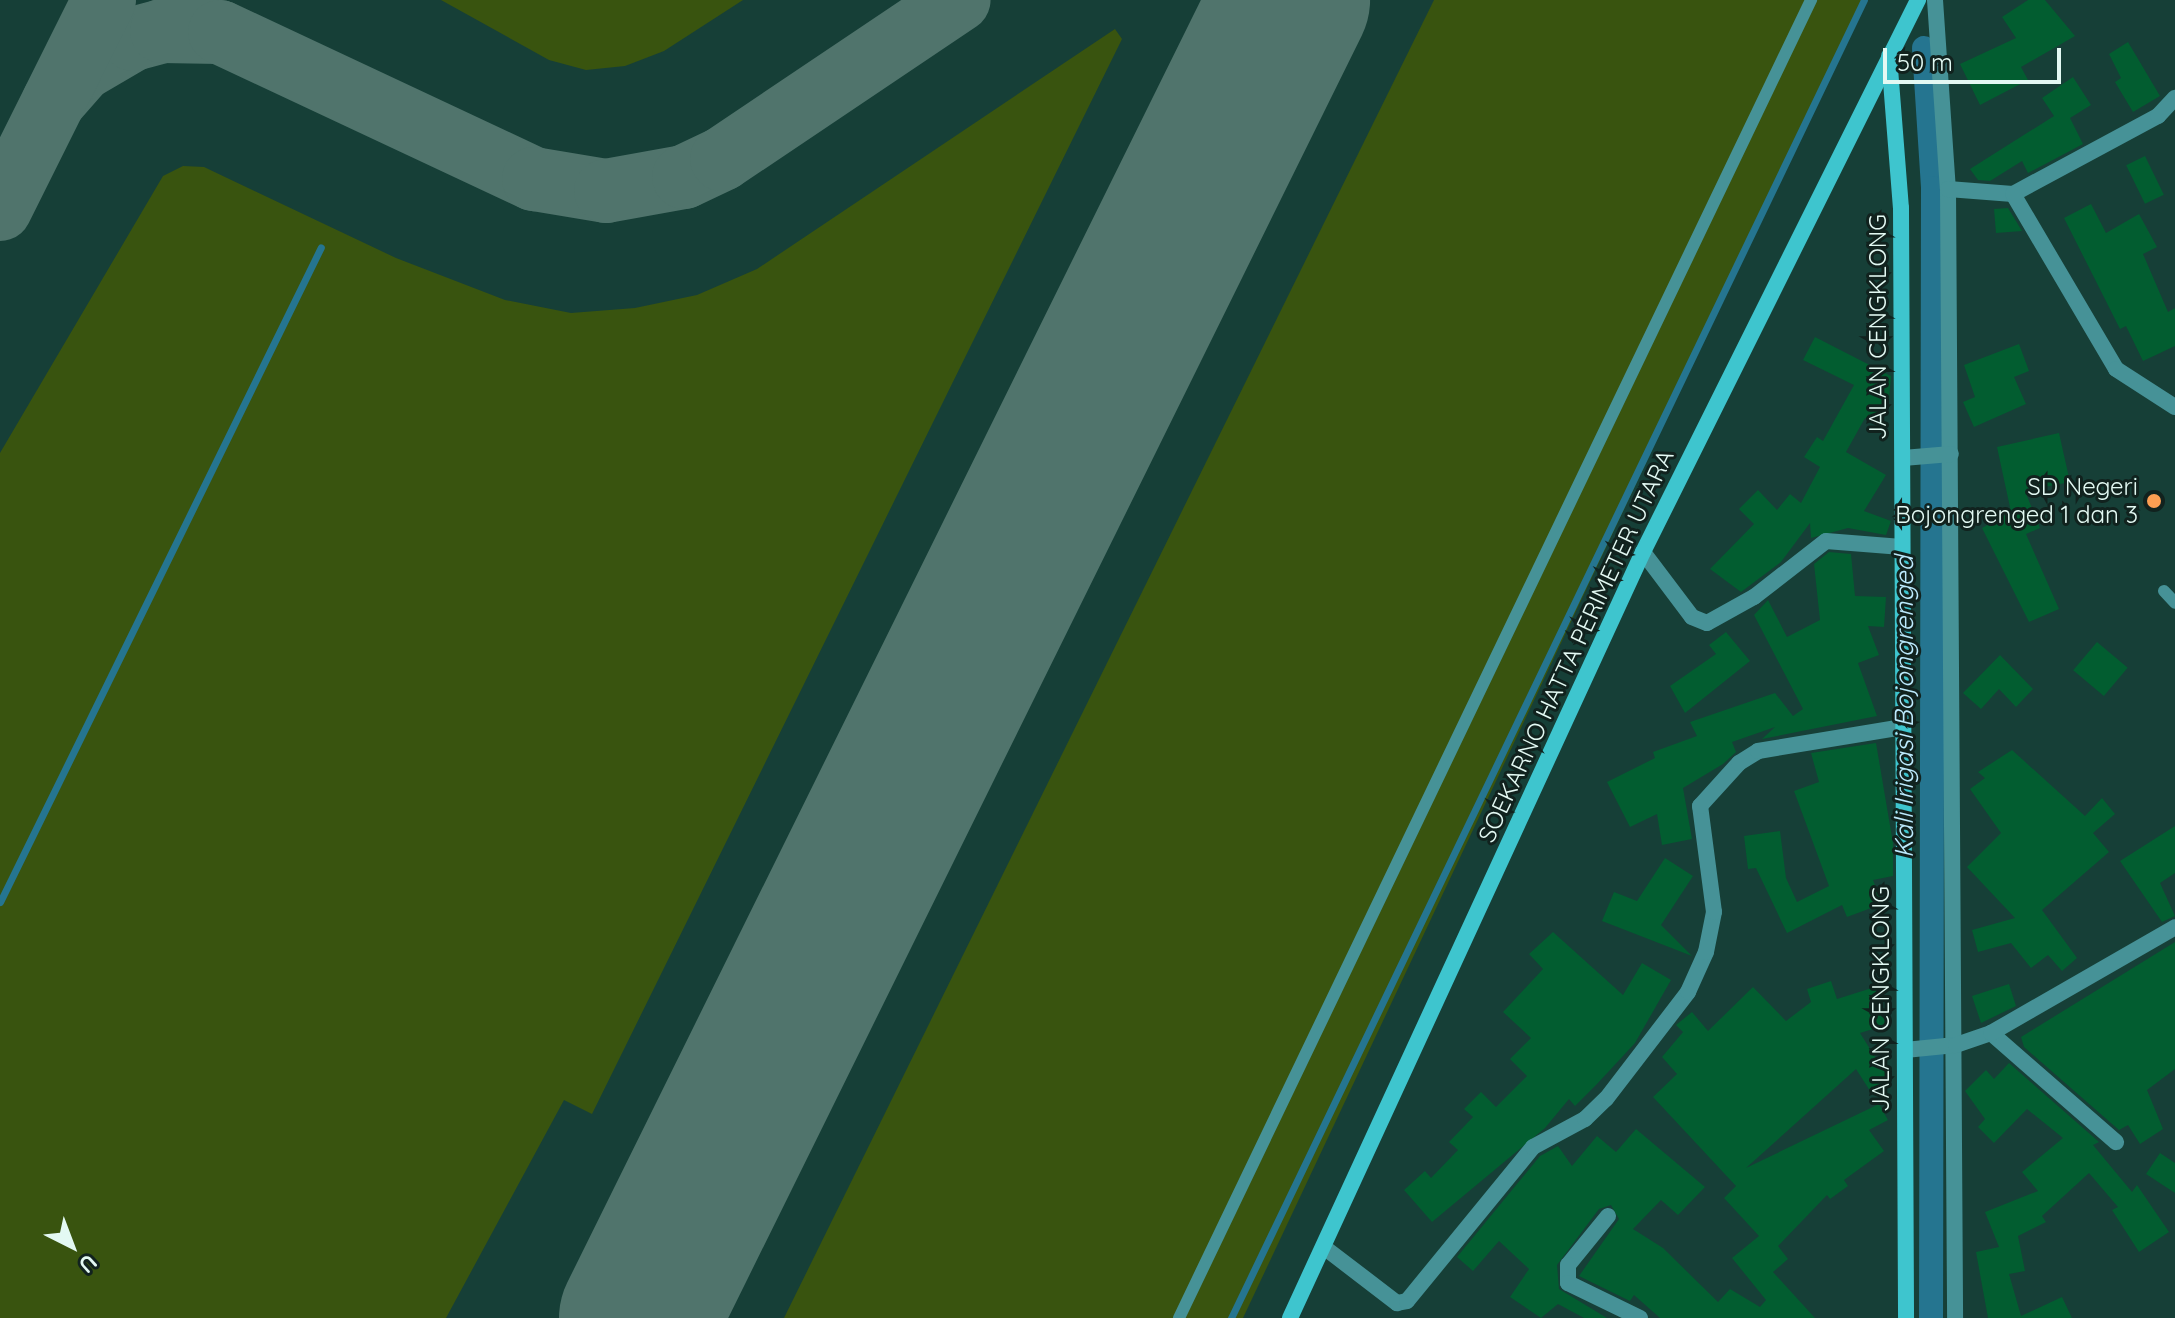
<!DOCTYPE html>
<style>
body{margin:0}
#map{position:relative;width:2175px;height:1318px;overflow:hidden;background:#163f37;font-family:Quicksand,sans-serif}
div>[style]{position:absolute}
.green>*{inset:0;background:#39540f}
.stream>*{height:7px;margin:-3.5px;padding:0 3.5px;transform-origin:3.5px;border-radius:3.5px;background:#257590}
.canal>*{height:24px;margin:-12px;padding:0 12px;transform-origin:12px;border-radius:12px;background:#257590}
.taxiway>*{height:64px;margin:-32px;padding:0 32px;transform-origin:32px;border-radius:32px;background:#50746c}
.runway>*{height:160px;margin:-80px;padding:0 80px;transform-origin:80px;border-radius:80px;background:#50746c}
.building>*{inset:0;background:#025d30;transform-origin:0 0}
.lane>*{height:12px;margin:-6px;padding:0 6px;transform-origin:6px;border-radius:6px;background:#469297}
.street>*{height:16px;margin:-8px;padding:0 8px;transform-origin:8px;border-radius:8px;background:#469297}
.secondary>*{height:16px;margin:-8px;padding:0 8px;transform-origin:8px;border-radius:8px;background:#3ec5ce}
.dots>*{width:22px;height:22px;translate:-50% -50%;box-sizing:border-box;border:4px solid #11221e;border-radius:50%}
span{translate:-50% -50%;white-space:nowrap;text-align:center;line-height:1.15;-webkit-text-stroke:6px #11221e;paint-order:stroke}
.street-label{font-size:24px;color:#e3f9f3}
.poi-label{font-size:24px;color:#e3f9f3}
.right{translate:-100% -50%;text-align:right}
.water-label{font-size:26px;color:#bceafd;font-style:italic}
.north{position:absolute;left:32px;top:1206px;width:80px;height:80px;-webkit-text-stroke:6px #11221e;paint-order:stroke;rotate:138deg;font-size:22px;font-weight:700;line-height:32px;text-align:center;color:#e3f9f3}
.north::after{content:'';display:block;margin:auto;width:28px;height:36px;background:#e3f9f3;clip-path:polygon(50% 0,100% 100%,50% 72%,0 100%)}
.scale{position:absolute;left:1883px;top:48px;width:178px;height:36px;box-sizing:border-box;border:4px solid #e3f9f3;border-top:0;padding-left:10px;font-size:24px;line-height:28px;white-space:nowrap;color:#e3f9f3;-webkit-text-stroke:6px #11221e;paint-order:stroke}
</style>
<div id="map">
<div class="green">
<div style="clip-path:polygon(441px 0,743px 0,664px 51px,625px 66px,586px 70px,549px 60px)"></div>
<div style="clip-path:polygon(1434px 0,1864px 0,1243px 1318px,784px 1318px)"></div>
<div style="clip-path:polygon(1115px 29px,1122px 39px,592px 1114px,564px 1100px,446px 1318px,0 1318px,0 453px,163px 176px,183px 166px,204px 167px,396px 258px,505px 300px,571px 313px,635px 308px,697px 295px,757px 269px)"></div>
</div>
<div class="stream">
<div style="left:0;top:902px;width:729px;rotate:-63.89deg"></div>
<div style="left:1231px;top:1318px;width:1462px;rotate:-64.35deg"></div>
</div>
<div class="canal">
<div style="left:1924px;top:48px;width:140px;rotate:86.3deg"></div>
<div style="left:1933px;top:188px;width:1130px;rotate:90.1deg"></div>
</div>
<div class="taxiway">
<div style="left:54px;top:101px;width:43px;rotate:-48.8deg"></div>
<div style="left:82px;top:69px;width:59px;rotate:-30.5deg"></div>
<div style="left:133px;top:39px;width:30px;rotate:-15deg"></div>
<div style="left:162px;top:31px;width:58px;rotate:1deg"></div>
<div style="left:220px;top:32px;width:347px;rotate:25.1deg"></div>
<div style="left:534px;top:179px;width:73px;rotate:9.5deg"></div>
<div style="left:606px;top:191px;width:79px;rotate:-10.2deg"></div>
<div style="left:684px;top:177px;width:42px;rotate:-25.3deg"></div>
<div style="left:722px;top:159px;width:285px;rotate:-33.9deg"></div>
<div style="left:0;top:209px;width:233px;rotate:-63.5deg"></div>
</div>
<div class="runway">
<div style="left:639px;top:1318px;width:1470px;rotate:-63.71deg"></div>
</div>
<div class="building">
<div style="clip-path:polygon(2028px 0,2045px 0,2075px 36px,2021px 67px,2028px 80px,1980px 105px,1960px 64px,2016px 38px,2002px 17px)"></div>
<div style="clip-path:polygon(2128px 42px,2160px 96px,2133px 112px,2115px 82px,2121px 78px,2109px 54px)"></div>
<div style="clip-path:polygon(2073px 77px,2091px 105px,2070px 118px,2083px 144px,2028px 173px,2022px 161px,1990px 181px,1978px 180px,1970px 169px,2054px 116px,2042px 98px)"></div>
<div style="left:2145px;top:156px;width:43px;height:21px;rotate:64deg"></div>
<div style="clip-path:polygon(2091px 204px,2106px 233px,2139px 214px,2157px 247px,2143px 254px,2168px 312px,2175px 308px,2175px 346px,2143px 361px,2126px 326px,2120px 329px,2064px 218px)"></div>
<div style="clip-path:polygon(2008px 208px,2022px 231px,1996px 233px,1994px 209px)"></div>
<div style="clip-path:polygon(1815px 337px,1891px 376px,1889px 399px,1876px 424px,1865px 418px,1846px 452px,1886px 475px,1864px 511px,1891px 521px,1886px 535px,1848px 528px,1811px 538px,1810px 523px,1781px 562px,1741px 592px,1710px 569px,1754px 524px,1739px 509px,1758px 490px,1777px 510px,1790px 494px,1801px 503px,1820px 467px,1804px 457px,1817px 437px,1823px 441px,1854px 385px,1803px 360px)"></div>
<div style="clip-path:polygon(2019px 344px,2029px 371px,2014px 377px,2026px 404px,1974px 427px,1963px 402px,1975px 397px,1964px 365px)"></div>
<div style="clip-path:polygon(2059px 433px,2070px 482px,2025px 491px,2040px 528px,2026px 534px,2059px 609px,2029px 622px,1982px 528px,2011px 512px,1997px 447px)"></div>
<div style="clip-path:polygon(1829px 552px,1851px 554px,1855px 596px,1886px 597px,1884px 627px,1868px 626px,1879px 655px,1858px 663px,1877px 716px,1762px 739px,1775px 727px,1732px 742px,1736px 752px,1723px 764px,1683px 788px,1692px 839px,1662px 845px,1657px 814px,1630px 827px,1607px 782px,1655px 758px,1653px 752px,1697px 736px,1690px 722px,1775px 693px,1793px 716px,1803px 709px,1754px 615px,1768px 600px,1787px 637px,1820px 620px,1814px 564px)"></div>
<div style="clip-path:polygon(1726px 632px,1750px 661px,1685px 713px,1670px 686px,1716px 654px,1709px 645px)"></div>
<div style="left:2097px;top:642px;width:40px;height:37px;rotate:40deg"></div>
<div style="clip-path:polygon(2000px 655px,2033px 689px,2016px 707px,1999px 689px,1981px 709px,1963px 693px)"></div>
<div style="clip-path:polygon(1876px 743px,1893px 843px,1893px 876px,1873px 880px,1882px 904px,1847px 917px,1842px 905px,1787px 933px,1756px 868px,1748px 869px,1744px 836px,1780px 831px,1786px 878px,1797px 902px,1829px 886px,1794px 791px,1819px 782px,1811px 753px)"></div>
<div style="clip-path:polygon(2012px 750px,2085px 816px,2102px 798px,2115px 814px,2093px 833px,2109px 852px,2042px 910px,2077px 958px,2062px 971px,2048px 955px,2031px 968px,2011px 943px,1978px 952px,1972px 930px,2015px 918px,1967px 867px,2001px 833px,1970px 789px,1985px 778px,1978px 772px)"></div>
<div style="clip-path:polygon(2175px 826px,2175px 873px,2160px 883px,2175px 916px,2162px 922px,2120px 861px)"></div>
<div style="clip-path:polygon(1665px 858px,1693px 876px,1661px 925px,1692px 956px,1602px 921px,1614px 892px,1637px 901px)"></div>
<div style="clip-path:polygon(1553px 932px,1623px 995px,1642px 963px,1671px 980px,1635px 1043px,1597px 1084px,1575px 1106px,1569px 1099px,1545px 1128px,1432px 1222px,1404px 1190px,1425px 1171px,1431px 1178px,1458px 1150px,1449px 1142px,1473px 1117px,1464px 1109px,1481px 1092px,1496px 1107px,1527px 1076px,1510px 1059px,1531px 1038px,1503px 1012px,1543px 969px,1529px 954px)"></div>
<div style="clip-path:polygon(2175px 942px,2175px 1069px,2147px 1090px,2163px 1129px,2140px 1144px,2128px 1125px,2119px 1130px,2024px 1047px,2021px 1037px)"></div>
<div style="clip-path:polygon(1831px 981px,1837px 999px,1875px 987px,1886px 1025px,1860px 1033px,1891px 1082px,1872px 1094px,1856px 1069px,1746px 1168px,1879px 1104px,1888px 1120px,1869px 1130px,1884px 1151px,1844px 1180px,1848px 1186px,1830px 1199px,1827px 1195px,1778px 1246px,1788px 1259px,1773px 1272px,1815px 1318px,1660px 1318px,1634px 1295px,1630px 1301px,1579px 1276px,1619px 1219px,1611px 1205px,1599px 1209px,1557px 1265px,1559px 1289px,1607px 1318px,1584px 1318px,1558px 1304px,1541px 1318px,1510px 1297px,1529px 1269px,1499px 1241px,1473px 1271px,1457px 1257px,1540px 1156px,1558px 1146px,1572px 1166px,1597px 1136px,1616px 1152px,1636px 1129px,1705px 1187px,1678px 1215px,1661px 1200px,1633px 1229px,1663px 1248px,1718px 1302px,1730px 1289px,1760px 1307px,1766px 1300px,1732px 1258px,1759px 1236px,1724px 1198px,1736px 1186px,1653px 1097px,1677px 1074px,1662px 1057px,1683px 1032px,1676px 1025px,1692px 1012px,1708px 1031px,1753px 987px,1786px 1021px,1811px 1002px,1807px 989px)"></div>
<div style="clip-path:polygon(2009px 984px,2016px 1006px,1981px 1023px,1972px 996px)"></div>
<div style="clip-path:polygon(2009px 1063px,2099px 1142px,2093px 1145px,2132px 1192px,2137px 1185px,2169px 1232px,2139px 1252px,2112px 1210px,2118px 1207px,2089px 1173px,2042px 1216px,2046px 1222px,2018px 1236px,2025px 1271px,2009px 1274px,2021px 1316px,2062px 1297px,2072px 1318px,1988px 1318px,1976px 1252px,1999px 1247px,1985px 1212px,2038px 1191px,2022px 1172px,2063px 1138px,2027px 1109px,1994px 1143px,1978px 1127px,1985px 1119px,1965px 1091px,1986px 1070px,1994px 1079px)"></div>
<div style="clip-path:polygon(2160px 1153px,2175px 1163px,2175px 1193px,2146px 1174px)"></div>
</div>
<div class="lane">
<div style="left:2164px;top:591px;width:16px;rotate:47deg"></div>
<div style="left:1179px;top:1318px;width:1462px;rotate:-64.38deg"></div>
</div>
<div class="street">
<div style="left:1935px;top:0;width:189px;rotate:86.1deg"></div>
<div style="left:1948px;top:189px;width:1129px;rotate:89.64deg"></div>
<div style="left:1948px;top:189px;width:65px;rotate:4.4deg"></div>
<div style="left:2013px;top:194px;width:165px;rotate:-28.3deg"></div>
<div style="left:2158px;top:116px;width:25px;rotate:-47deg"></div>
<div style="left:2013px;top:194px;width:203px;rotate:59.5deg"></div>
<div style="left:2116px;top:369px;width:70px;rotate:32.8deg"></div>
<div style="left:1903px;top:458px;width:48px;rotate:-4.8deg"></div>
<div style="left:1643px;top:552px;width:81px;rotate:53deg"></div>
<div style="left:1692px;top:617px;width:16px;rotate:22deg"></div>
<div style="left:1707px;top:623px;width:54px;rotate:-29deg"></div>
<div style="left:1754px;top:597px;width:91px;rotate:-37.9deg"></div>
<div style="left:1826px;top:541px;width:76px;rotate:4.5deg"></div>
<div style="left:1991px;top:1033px;width:166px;rotate:41.1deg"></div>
<div style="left:1905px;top:1050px;width:51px;rotate:-5.6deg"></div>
<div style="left:1956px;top:1045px;width:37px;rotate:-19deg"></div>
<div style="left:1991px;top:1033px;width:212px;rotate:-29.9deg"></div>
<div style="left:1608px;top:1216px;width:63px;rotate:129.2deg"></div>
<div style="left:1568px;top:1265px;width:18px;rotate:90deg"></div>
<div style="left:1568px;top:1283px;width:80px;rotate:25.9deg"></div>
<div style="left:1325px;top:1248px;width:91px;rotate:37.4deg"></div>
<div style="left:1397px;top:1303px;width:10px;rotate:-11deg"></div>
<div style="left:1407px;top:1301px;width:199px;rotate:-50.7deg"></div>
<div style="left:1533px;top:1147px;width:59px;rotate:-28.3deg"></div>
<div style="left:1585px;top:1119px;width:29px;rotate:-44deg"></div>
<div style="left:1606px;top:1099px;width:135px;rotate:-52.5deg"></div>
<div style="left:1688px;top:992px;width:44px;rotate:-65.8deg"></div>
<div style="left:1706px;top:952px;width:41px;rotate:-78.7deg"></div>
<div style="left:1714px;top:912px;width:107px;rotate:-97.5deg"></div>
<div style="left:1700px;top:806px;width:58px;rotate:-47.8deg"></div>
<div style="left:1739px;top:763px;width:22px;rotate:-32deg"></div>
<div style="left:1758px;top:751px;width:147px;rotate:-9.4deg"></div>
</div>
<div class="secondary">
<div style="left:1889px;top:56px;width:152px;rotate:85.5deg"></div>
<div style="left:1901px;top:208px;width:1110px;rotate:89.74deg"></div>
<div style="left:1290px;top:1318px;width:843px;rotate:-65.26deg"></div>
<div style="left:1643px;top:552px;width:617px;rotate:-63.52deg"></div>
</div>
<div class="dots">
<div style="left:2154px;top:501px;background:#fc9e52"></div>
</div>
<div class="street-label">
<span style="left:1878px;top:327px;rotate:-90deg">JALAN CENGKLONG</span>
<span style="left:1576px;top:646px;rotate:-65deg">SOEKARNO HATTA PERIMETER UTARA</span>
<span style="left:1881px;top:999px;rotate:-90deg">JALAN CENGKLONG</span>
</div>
<div class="poi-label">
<span class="right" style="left:2138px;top:501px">SD Negeri<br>Bojongrenged 1 dan 3</span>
</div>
<div class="water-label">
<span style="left:1904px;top:707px;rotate:-90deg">Kali Irigasi Bojongrenged</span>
</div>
<div class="north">U</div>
<div class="scale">50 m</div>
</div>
